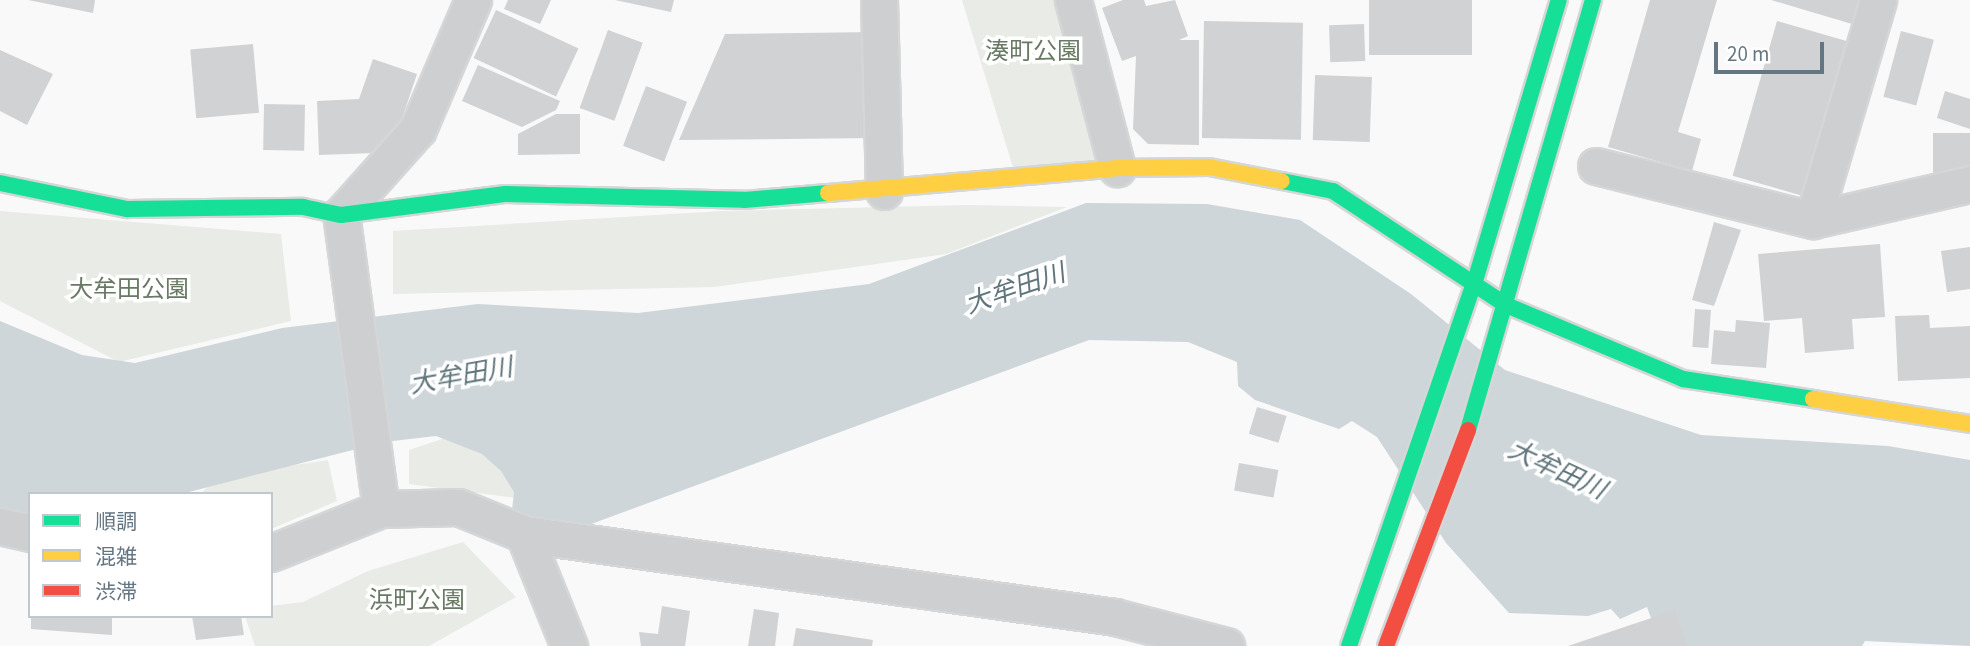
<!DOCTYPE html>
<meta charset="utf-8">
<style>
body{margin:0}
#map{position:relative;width:1970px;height:646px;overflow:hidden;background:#f9f9f9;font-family:"Source Sans 3","Noto Sans JP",sans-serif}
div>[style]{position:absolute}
.green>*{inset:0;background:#e8ebe6}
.water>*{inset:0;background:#ced6d9}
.building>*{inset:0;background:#d0d2d3;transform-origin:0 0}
.roads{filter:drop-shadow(2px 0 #d5d6d7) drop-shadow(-2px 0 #d5d6d7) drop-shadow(0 2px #d5d6d7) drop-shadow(0 -2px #d5d6d7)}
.street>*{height:35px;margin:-17.5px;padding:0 17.5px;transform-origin:17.5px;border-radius:17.5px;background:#cecfd0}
.fast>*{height:16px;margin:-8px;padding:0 8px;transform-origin:8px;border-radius:8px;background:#16e098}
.slow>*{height:16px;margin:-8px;padding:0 8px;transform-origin:8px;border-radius:8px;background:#ffcf43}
.jam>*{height:16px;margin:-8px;padding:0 8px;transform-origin:8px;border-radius:8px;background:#f24e42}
span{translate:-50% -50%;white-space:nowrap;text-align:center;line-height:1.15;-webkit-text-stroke:7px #fff;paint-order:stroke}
.park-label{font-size:24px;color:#687a64}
.water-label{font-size:26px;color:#60757c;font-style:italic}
.legend{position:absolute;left:28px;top:492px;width:245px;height:126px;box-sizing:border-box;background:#fff;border:2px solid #c1c8cd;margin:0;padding:9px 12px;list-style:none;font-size:21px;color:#657683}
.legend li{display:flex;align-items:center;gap:14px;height:35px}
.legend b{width:35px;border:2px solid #c1c8cd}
.scale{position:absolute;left:1714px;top:42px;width:110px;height:32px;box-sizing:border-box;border:4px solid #657683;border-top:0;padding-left:9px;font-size:21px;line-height:24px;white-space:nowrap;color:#657683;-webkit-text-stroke:5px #fff;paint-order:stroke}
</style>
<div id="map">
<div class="green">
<div style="clip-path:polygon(962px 0,1073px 0,1117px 168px,1014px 171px)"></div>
<div style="clip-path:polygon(968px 205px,1067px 207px,946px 254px,714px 287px,393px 294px,393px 231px,722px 211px)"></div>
<div style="clip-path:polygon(0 211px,281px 234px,291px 321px,119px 362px,0 301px)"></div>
<div style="clip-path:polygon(451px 436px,501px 458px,523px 499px,409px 484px,409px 450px)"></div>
<div style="clip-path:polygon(328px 460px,337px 501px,271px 529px,271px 494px,201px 494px,216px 477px)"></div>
<div style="clip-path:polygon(463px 542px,516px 597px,429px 646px,255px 646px,245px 616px,271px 616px,271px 606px,303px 602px,368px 571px)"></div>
</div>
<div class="water">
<div style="clip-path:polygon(1086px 203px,1207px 204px,1300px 220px,1411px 294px,1505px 370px,1701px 435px,1888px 446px,1970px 460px,1970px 646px,1865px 641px,1862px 646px,1661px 646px,1647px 607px,1620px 619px,1611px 609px,1588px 616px,1509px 613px,1446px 543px,1377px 437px,1352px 421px,1339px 429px,1255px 400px,1238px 386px,1237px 362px,1188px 342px,1089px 340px,586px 526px,578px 540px,512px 510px,514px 492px,501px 471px,482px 454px,436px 436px,384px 442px,181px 494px,30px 494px,30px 528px,0 521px,0 321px,82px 355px,135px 363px,282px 328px,478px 304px,638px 313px,869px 284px)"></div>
</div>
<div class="building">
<div style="clip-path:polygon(28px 0,95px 0,93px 13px)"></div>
<div style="clip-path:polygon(508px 0,551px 0,540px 24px,504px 9px)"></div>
<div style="clip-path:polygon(615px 0,674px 0,671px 12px)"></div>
<div style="clip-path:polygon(1123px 0,1144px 0,1146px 6px,1175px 0,1188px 36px,1179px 40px,1199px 40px,1199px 145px,1148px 144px,1133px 129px,1136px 56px,1122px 61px,1102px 8px)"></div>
<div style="left:1369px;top:0;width:103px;height:55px"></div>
<div style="clip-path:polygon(1650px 0,1717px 0,1678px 132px,1701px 139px,1692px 171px,1608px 147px)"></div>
<div style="clip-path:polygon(1771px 0,1859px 0,1852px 24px)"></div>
<div style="left:496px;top:10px;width:91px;height:53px;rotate:25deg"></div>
<div style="left:1204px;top:21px;width:99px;height:117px;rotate:1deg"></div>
<div style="left:1777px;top:21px;width:74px;height:161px;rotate:16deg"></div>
<div style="left:1364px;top:24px;width:37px;height:35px;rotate:88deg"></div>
<div style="left:608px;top:30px;width:37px;height:83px;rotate:20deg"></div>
<div style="left:1901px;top:31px;width:34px;height:68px;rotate:15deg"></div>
<div style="clip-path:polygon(875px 32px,876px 138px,679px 140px,725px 34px)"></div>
<div style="left:253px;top:44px;width:69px;height:63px;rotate:85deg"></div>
<div style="clip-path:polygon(0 50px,53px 74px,27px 125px,0 111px)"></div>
<div style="clip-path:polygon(373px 59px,417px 74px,393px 145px,375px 153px,319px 155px,317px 101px,359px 99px)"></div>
<div style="clip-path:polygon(478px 65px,560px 101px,556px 110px,522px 127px,462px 101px)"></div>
<div style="left:1315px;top:75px;width:57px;height:65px;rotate:2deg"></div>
<div style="left:646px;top:86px;width:44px;height:64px;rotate:21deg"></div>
<div style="clip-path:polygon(1945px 91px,1970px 99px,1970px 129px,1937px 118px)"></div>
<div style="left:264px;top:104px;width:41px;height:46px;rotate:1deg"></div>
<div style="clip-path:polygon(556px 114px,580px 114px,580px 154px,518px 155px,518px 134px)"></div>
<div style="left:1933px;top:133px;width:37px;height:42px"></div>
<div style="clip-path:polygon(1714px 222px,1741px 230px,1714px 306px,1692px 300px)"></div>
<div style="clip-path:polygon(1880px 244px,1885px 317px,1852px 319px,1854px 349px,1805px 353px,1802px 318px,1764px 321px,1758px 254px)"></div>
<div style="clip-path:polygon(1970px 247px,1970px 289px,1947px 292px,1941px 251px)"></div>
<div style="left:1695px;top:309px;width:16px;height:38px;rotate:4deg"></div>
<div style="clip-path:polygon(1929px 315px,1930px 328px,1970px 326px,1970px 378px,1898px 381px,1895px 316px)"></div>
<div style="clip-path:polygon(1736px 320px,1770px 323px,1766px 368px,1711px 364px,1714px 330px,1735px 332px)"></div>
<div style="left:1257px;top:407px;width:31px;height:28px;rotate:17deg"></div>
<div style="left:1239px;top:463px;width:40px;height:28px;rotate:10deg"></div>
<div style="clip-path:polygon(662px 606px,690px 611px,685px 646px,641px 646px,639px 632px,658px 634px)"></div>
<div style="clip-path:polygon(754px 609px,779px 613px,775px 646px,748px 646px)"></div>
<div style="clip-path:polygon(1675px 610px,1687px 646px,1568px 646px)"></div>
<div style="clip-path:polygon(31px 616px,112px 616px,112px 635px,31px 629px)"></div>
<div style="clip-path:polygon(192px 616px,241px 616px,244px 635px,196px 640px)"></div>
<div style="clip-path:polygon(796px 628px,873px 640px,872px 646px,793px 646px)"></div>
</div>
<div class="roads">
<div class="street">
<div style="left:879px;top:0;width:191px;rotate:88.5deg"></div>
<div style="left:1073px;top:0;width:174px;rotate:75.3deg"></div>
<div style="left:1596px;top:166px;width:224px;rotate:14deg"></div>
<div style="left:1813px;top:220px;width:161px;rotate:-12.9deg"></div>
<div style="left:1813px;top:220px;width:229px;rotate:-73.5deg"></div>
<div style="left:381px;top:509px;width:297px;rotate:-97.7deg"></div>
<div style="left:341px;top:215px;width:115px;rotate:-48.2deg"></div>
<div style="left:418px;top:129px;width:140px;rotate:-66.9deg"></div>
<div style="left:0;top:526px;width:31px;rotate:13deg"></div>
<div style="left:524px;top:534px;width:121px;rotate:68.1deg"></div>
<div style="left:271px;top:553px;width:118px;rotate:-21.8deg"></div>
<div style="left:381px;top:509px;width:77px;rotate:-1.5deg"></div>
<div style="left:458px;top:507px;width:71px;rotate:22.2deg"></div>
<div style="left:524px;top:534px;width:597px;rotate:7.99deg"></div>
<div style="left:1115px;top:617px;width:115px;rotate:14.6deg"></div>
</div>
<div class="fast">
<div style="left:1282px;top:181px;width:52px;rotate:11.1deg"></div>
<div style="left:1333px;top:191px;width:207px;rotate:33.4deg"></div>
<div style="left:1506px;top:305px;width:192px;rotate:22.7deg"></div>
<div style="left:1683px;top:379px;width:132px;rotate:8.7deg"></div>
<div style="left:0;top:183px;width:130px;rotate:11.6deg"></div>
<div style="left:127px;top:209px;width:176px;rotate:-0.7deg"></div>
<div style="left:303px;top:207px;width:39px;rotate:12deg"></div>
<div style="left:341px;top:215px;width:166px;rotate:-7.3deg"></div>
<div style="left:506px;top:194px;width:238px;rotate:1.4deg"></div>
<div style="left:744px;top:200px;width:84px;rotate:-4.8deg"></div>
<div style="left:1468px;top:430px;width:448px;rotate:-73.8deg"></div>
<div style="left:1349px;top:646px;width:386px;rotate:-71deg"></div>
<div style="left:1475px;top:281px;width:293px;rotate:-73.4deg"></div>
</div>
<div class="slow">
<div style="left:828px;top:193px;width:290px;rotate:-4.9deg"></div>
<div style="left:1117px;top:168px;width:92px;rotate:-0.6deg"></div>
<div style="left:1209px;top:167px;width:74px;rotate:10.9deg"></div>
<div style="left:1813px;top:399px;width:159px;rotate:9deg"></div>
</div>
<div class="jam">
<div style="left:1386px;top:646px;width:231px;rotate:-69.2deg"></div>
</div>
</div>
<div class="park-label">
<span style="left:1033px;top:52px">湊町公園</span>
<span style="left:129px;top:290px">大牟田公園</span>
<span style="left:417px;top:601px">浜町公園</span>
</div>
<div class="water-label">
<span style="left:1015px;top:289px;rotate:-19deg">大牟田川</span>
<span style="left:461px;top:376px;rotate:-10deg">大牟田川</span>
<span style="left:1557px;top:470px;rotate:25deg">大牟田川</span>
</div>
<ul class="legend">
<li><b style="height:9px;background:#16e098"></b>順調</li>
<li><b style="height:9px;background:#ffcf43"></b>混雑</li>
<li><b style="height:9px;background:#f24e42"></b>渋滞</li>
</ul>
<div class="scale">20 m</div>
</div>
